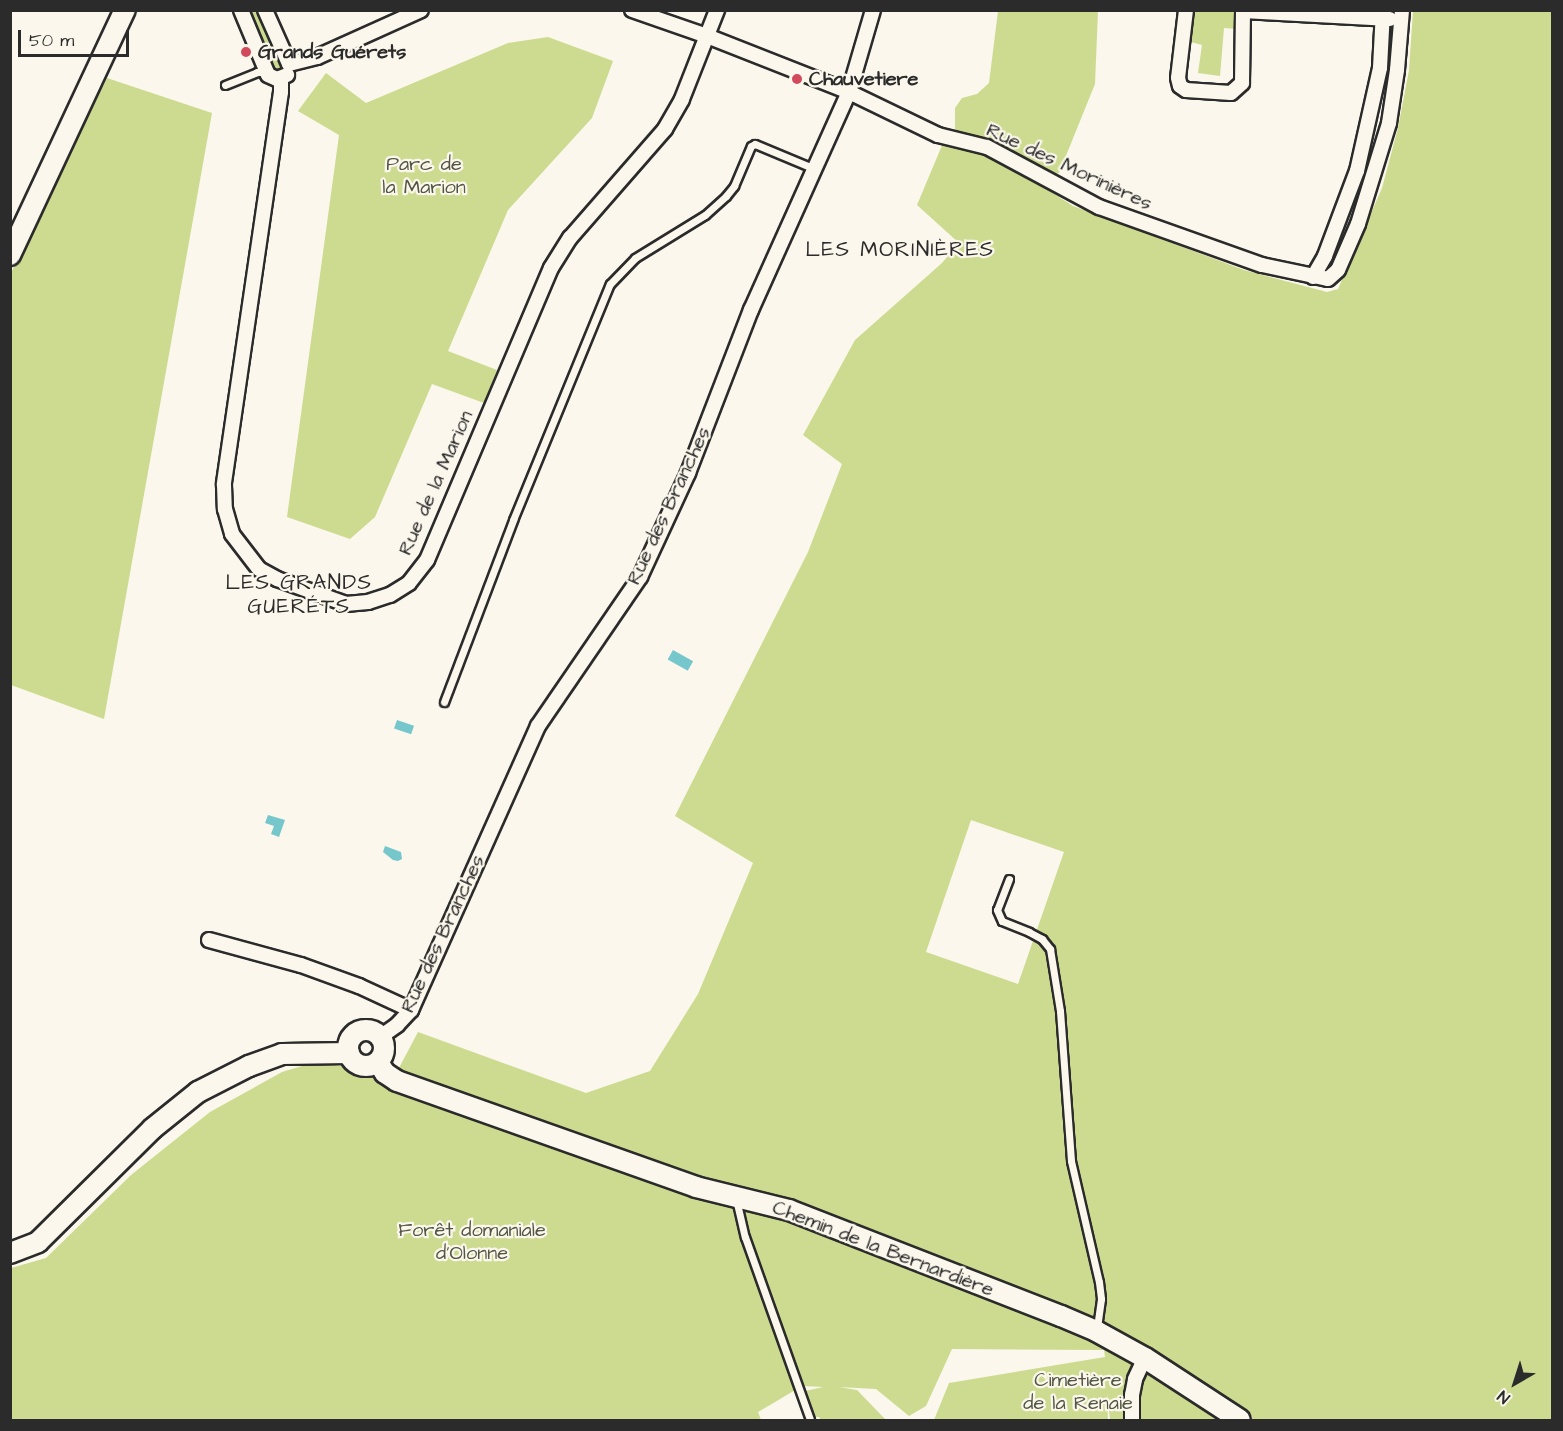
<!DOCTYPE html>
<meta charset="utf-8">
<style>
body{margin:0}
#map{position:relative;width:1563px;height:1431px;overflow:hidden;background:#fbf7ec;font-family:"Architects Daughter",sans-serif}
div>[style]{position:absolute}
.green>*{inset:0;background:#ccdb8f}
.water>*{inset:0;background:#76c7cc;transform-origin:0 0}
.roads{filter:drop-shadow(2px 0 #2b2b2b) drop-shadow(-2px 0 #2b2b2b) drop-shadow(0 2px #2b2b2b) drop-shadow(0 -2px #2b2b2b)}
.lane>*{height:7px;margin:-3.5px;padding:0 3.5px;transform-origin:3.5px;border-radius:3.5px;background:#fbf7ec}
.street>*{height:14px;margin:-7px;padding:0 7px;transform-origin:7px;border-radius:7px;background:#fbf7ec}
.secondary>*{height:20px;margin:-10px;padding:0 10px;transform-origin:10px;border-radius:10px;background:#fbf7ec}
.secondary>.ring{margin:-10px;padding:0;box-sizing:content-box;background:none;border:20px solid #fbf7ec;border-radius:50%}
.dots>*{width:16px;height:16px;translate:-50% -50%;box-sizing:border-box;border:3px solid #fbf7ec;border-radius:50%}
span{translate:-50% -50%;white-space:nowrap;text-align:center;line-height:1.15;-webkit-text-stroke:4.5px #fbf7ec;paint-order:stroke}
.poi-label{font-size:20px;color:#2b2b2b;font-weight:700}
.left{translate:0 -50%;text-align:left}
.park-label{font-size:20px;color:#535744}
.street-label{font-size:20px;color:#2b2b2b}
.neighbourhood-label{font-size:21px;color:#2b2b2b;letter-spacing:1.5px}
.frame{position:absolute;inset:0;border:12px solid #2b2b2b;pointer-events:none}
.north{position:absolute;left:1485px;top:1353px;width:60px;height:60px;-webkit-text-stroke:4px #fbf7ec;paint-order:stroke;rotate:219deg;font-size:16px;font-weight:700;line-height:24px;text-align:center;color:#2b2b2b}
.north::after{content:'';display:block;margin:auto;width:21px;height:27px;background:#2b2b2b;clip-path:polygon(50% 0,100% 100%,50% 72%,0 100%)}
.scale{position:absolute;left:18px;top:30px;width:111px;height:27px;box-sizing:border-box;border:3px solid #2b2b2b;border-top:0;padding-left:8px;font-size:18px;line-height:21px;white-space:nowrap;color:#2b2b2b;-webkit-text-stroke:4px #fbf7ec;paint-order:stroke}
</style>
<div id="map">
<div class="green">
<div style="clip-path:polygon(248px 11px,257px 11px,282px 64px,280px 69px,274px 68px)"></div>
<div style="clip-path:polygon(998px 11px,1098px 11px,1095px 84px,1059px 173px,1051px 175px,994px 143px,965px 138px,955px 130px,955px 108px,962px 98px,977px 94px,989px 83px)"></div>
<div style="clip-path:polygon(1194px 11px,1234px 11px,1236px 29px,1224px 28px,1220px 76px,1198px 73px,1202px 45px,1191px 42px)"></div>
<div style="clip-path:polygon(evenodd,1413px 11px,1552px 11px,1552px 1420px,1110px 1420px,1107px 1393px,1108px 1420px,934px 1420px,949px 1383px,1105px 1357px,1104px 1350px,952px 1349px,926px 1406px,909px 1416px,876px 1389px,839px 1387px,857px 1390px,886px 1420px,821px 1420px,819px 1417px,814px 1417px,805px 1391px,823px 1387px,802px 1386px,758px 1412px,761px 1420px,11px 1420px,11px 1268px,46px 1258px,131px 1175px,210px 1112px,282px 1072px,322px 1060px,391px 1083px,418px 1032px,586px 1093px,650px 1071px,698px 994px,753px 863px,675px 816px,808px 552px,842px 464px,803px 435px,855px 340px,942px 263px,959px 243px,917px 205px,943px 143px,968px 146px,1004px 162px,1073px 206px,1244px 270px,1327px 292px,1338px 289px,1382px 188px,1398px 128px,1409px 70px,1413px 11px,971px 820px,1064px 852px,1018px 984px,926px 952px,971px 820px)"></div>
<div style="clip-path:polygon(548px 37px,613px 61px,592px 118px,508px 210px,448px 351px,497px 370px,484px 403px,432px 384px,375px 517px,350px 539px,287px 517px,339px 135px,298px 111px,326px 73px,366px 103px,508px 43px)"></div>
<div style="clip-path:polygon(107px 78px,212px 113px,104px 719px,11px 685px,10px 275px)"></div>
</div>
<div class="water">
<div style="left:673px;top:650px;width:23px;height:11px;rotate:29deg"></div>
<div style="left:397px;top:720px;width:18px;height:9px;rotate:19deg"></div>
<div style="clip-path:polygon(268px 815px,285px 820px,279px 837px,271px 834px,274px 826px,265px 823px)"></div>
<div style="clip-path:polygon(385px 846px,401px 852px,402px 859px,398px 861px,393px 860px,383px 852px)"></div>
</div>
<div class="roads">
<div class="lane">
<div style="left:225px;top:85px;width:35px;rotate:-22deg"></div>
<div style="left:257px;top:72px;width:9px"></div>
<div style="left:444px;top:702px;width:195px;rotate:-69.2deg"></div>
<div style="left:513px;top:520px;width:255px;rotate:-67.7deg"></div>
<div style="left:610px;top:284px;width:36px;rotate:-46deg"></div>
<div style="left:635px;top:258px;width:82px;rotate:-31.6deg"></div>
<div style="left:705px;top:215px;width:28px;rotate:-42deg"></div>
<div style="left:726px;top:196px;width:13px;rotate:-51deg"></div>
<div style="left:734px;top:186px;width:43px;rotate:-67deg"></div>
<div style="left:751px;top:146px;width:4px;rotate:-27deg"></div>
<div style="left:755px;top:144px;width:65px;rotate:22.6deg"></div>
<div style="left:1009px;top:879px;width:33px;rotate:111deg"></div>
<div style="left:997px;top:910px;width:12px;rotate:66deg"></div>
<div style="left:1002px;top:921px;width:29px;rotate:22deg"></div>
<div style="left:1029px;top:932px;width:15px;rotate:28deg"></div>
<div style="left:1042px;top:939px;width:13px;rotate:51deg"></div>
<div style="left:1050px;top:949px;width:63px;rotate:80.8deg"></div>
<div style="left:1060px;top:1011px;width:150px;rotate:85.8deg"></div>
<div style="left:1071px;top:1161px;width:124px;rotate:77deg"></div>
<div style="left:1099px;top:1282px;width:17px;rotate:83deg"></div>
<div style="left:1101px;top:1299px;width:29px;rotate:98deg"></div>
<div style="left:736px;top:1199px;width:39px;rotate:77deg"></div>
<div style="left:745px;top:1237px;width:194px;rotate:70.4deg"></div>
</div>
<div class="street">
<div style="left:241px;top:10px;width:70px;rotate:67.4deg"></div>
<div style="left:268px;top:75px;width:10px;rotate:24deg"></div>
<div style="left:277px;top:79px;width:11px;rotate:-22deg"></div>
<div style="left:265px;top:10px;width:59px;rotate:66deg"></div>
<div style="left:632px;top:10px;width:79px;rotate:19.1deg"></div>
<div style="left:707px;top:36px;width:153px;rotate:21.5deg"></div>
<div style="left:849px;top:92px;width:99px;rotate:25.8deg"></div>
<div style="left:938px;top:135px;width:50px;rotate:13.8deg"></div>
<div style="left:987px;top:147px;width:127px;rotate:28.2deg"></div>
<div style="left:1099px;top:207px;width:173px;rotate:19.6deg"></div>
<div style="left:1262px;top:265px;width:67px;rotate:12deg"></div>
<div style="left:1328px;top:279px;width:13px;rotate:-42deg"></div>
<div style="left:1338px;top:270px;width:50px;rotate:-66.5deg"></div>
<div style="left:1358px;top:224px;width:106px;rotate:-72.9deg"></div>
<div style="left:1389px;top:123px;width:54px;rotate:-81.4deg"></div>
<div style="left:1397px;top:70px;width:60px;rotate:-85.2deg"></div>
<div style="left:1186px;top:10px;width:68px;rotate:96.7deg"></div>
<div style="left:1178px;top:78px;width:8px;rotate:76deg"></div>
<div style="left:1180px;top:86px;width:7px;rotate:34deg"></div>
<div style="left:1186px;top:90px;width:45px;rotate:3.8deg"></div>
<div style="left:1231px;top:93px;width:15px;rotate:-42deg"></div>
<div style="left:1242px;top:83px;width:73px;rotate:-89.2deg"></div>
<div style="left:1243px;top:11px;width:147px;rotate:3.1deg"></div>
<div style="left:289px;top:64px;width:29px;rotate:-14deg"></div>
<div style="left:317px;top:57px;width:114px;rotate:-24.3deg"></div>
<div style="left:281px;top:79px;width:13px;rotate:90deg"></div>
<div style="left:281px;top:92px;width:397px;rotate:98.3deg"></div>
<div style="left:224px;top:485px;width:24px;rotate:88deg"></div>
<div style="left:225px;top:509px;width:26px;rotate:74deg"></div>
<div style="left:232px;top:534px;width:44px;rotate:52.4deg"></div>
<div style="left:259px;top:569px;width:21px;rotate:29deg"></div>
<div style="left:277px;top:579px;width:73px;rotate:19.9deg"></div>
<div style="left:346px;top:604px;width:22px;rotate:-5deg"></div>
<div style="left:368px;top:602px;width:23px;rotate:-18deg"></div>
<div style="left:390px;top:595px;width:22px;rotate:-32deg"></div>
<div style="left:409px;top:583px;width:29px;rotate:-52deg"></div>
<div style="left:427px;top:560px;width:317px;rotate:-67deg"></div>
<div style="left:551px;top:268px;width:36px;rotate:-58deg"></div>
<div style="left:570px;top:238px;width:145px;rotate:-48.9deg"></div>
<div style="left:665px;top:129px;width:34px;rotate:-60deg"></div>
<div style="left:682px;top:99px;width:96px;rotate:-68.5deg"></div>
<div style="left:1313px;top:277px;width:24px;rotate:-60deg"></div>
<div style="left:1325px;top:256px;width:91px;rotate:-69.4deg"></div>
<div style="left:1357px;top:171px;width:106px;rotate:-77.4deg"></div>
<div style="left:1380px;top:68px;width:58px;rotate:-87deg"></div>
<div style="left:209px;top:940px;width:95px;rotate:15.2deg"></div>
<div style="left:301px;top:965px;width:62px;rotate:19.9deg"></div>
<div style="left:359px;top:986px;width:57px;rotate:24.8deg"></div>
<div style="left:380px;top:1037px;width:21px;rotate:-35deg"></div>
<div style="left:397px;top:1025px;width:21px;rotate:-47deg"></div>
<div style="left:411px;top:1010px;width:311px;rotate:-65.9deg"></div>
<div style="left:538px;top:726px;width:181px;rotate:-55.6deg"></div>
<div style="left:640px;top:577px;width:115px;rotate:-65.2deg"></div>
<div style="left:688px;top:473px;width:175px;rotate:-68.9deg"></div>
<div style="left:751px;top:310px;width:239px;rotate:-65.8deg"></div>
<div style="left:849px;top:92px;width:85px;rotate:-73.7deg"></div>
<div style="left:1132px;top:1420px;width:25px;rotate:-90deg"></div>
<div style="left:1132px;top:1395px;width:16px;rotate:-79deg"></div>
<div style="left:1135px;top:1379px;width:23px;rotate:-65deg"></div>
</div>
<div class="secondary">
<div style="left:10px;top:255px;width:271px;rotate:-64.9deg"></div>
<div class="ring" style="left:348px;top:1030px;width:16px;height:16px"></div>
<div style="left:378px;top:1062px;width:13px;rotate:58deg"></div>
<div style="left:385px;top:1073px;width:14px;rotate:34deg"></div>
<div style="left:397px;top:1081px;width:317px;rotate:19.5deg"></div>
<div style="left:696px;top:1187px;width:96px;rotate:13.9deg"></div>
<div style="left:789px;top:1210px;width:292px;rotate:21.3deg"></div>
<div style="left:1061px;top:1316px;width:38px;rotate:23deg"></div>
<div style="left:1096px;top:1331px;width:56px;rotate:28.9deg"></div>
<div style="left:1145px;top:1358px;width:113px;rotate:33.1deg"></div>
<div style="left:10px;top:1253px;width:30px;rotate:-21deg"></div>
<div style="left:38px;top:1242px;width:161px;rotate:-44.7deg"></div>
<div style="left:152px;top:1129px;width:59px;rotate:-38.8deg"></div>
<div style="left:198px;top:1092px;width:57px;rotate:-27deg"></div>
<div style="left:249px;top:1066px;width:35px;rotate:-20deg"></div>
<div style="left:282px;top:1054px;width:67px;rotate:-0.9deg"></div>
</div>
</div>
<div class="dots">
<div style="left:246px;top:52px;background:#d1495b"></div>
<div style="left:797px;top:79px;background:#d1495b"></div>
</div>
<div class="poi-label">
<span class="left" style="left:258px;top:52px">Grands Guérets</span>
<span class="left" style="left:809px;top:79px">Chauvetiere</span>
</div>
<div class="park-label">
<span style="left:424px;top:176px">Parc de<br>la Marion</span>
<span style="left:472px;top:1242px">Forêt domaniale<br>d'Olonne</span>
<span style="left:1078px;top:1392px">Cimetière<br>de la Renaie</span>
</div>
<div class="street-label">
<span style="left:1069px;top:167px;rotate:25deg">Rue des Morinières</span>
<span style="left:436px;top:483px;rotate:-66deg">Rue de la Marion</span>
<span style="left:669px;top:506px;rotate:-65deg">Rue des Branches</span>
<span style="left:443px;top:934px;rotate:-65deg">Rue des Branches</span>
<span style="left:883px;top:1249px;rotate:21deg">Chemin de la Bernardière</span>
</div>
<div class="neighbourhood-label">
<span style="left:900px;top:250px">LES MORINIÈRES</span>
<span style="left:299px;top:595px">LES GRANDS<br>GUERÉTS</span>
</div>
<div class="frame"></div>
<div class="north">N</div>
<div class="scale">50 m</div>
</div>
